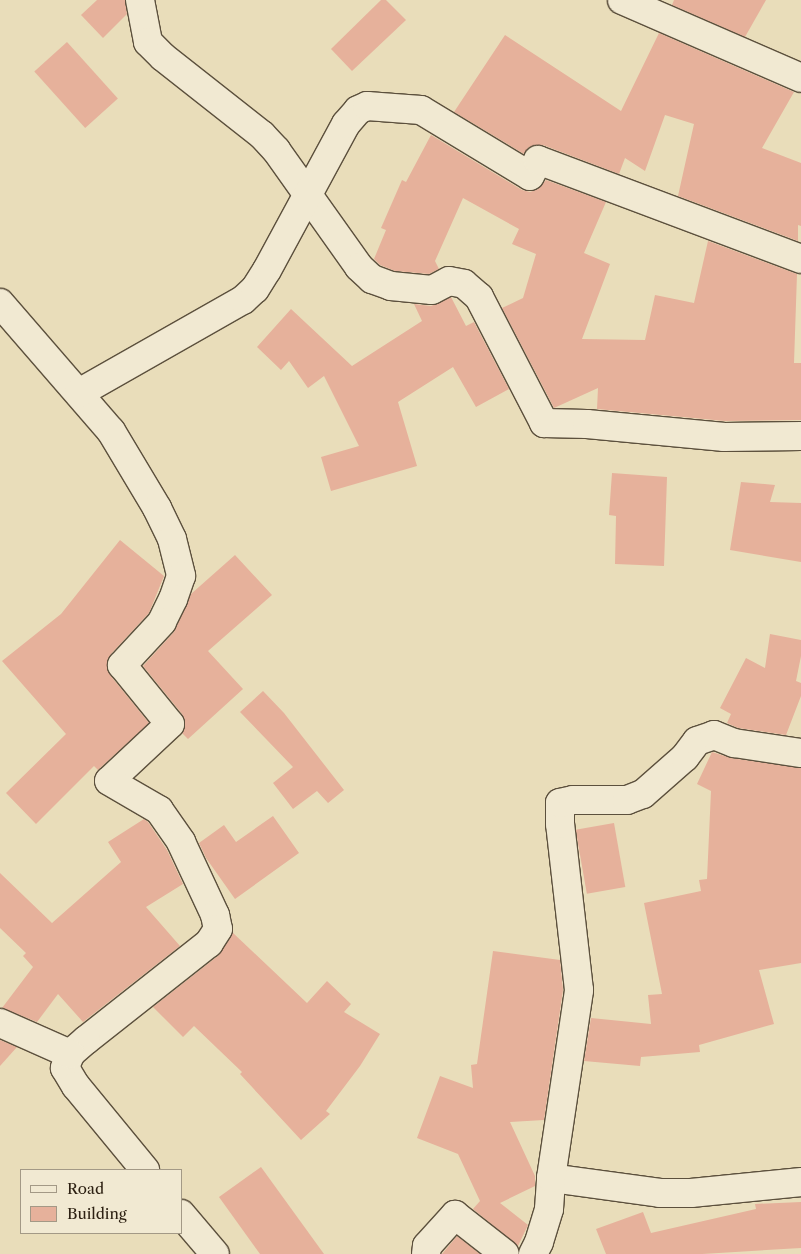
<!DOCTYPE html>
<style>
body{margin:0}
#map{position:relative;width:801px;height:1254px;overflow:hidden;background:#e9ddba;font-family:"Libre Caslon Text",serif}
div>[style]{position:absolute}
.building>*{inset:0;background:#e6b19b;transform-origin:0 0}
.roads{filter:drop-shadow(1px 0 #5c503d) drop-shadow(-1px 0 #5c503d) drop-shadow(0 1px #5c503d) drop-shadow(0 -1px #5c503d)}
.street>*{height:28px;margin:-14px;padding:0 14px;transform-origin:14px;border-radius:14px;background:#f1e9d2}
span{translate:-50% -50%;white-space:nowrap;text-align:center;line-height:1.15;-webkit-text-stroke:4px #f1e9d2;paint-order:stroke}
.legend{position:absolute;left:20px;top:1169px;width:162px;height:65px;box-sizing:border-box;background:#f1e9d2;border:1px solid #a39986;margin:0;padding:6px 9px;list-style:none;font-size:15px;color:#2d2113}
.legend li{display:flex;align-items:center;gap:10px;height:25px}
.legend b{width:25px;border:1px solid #a39986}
</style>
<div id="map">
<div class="building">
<div style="clip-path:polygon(97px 0,125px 0,127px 14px,103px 38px,81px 15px)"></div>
<div style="clip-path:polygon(381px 0,386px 0,406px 20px,352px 71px,331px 49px)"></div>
<div style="clip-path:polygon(674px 0,766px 0,745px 37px,672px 5px)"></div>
<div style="clip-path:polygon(659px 33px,794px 92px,762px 148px,801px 163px,801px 226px,798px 225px,798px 241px,678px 196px,694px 124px,665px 115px,645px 171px,625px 158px,619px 174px,543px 145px,529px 147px,524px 154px,454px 112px,505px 35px,621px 111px)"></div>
<div style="left:67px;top:42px;width:76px;height:44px;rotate:48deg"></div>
<div style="clip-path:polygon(431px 135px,522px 190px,530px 192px,538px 189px,546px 180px,606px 202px,584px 253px,610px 264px,582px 339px,645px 340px,655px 295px,694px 303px,708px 241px,797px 274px,794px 363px,801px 363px,801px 420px,725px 421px,597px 409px,598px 388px,554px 408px,502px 308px,523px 298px,536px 254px,512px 244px,519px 229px,463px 198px,435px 261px,439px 269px,429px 274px,395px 271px,380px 265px,374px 259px,386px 230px,381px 228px,402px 180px,406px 182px)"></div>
<div style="clip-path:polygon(451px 297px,466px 326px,474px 322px,509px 389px,476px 407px,453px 367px,398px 402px,417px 466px,331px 491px,321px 457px,359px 446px,324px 376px,308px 388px,289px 361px,281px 370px,257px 347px,291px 309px,352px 366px,422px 321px,414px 304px,431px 306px)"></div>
<div style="clip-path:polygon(612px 473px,667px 477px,664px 566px,615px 564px,616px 516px,609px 515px)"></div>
<div style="clip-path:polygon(741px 482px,775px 485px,770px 502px,801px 503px,801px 562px,730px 550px)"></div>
<div style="clip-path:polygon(120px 540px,164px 576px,149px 613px,111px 654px,107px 661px,110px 675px,149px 723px,98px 770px,94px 766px,36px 824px,6px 793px,66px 734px,2px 661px,61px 614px)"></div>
<div style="clip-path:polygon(235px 555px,272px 595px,208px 651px,243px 689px,188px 739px,182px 733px,185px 722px,182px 714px,143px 666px,174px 632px,191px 594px)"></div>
<div style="clip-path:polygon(770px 634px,801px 640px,801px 656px,796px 681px,801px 683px,801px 696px,786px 735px,738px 728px,727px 723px,731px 714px,720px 708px,746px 658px,765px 668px)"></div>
<div style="clip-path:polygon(263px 691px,284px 713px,344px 790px,328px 803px,317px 791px,293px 809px,273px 783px,293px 767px,240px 712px)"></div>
<div style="clip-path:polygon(712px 752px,731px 758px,801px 768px,801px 963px,759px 970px,774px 1024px,699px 1045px,700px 1052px,641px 1057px,640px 1066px,584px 1061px,591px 1018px,651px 1024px,648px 995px,662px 994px,644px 903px,701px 891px,699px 880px,707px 879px,711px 791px,697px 784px)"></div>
<div style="clip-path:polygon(273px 816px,299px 853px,235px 899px,206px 858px,199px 843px,224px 825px,236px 842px)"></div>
<div style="clip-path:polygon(144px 819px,148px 822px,167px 850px,183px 884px,146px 907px,180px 946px,83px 1022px,58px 994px,37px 1022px,2px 1008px,33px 967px,23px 956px,26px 953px,0 928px,0 873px,52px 923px,121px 862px,108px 842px)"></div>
<div style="left:614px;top:823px;width:65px;height:39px;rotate:80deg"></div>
<div style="clip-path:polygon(232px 932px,307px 1003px,327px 981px,351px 1004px,344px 1012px,380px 1034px,360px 1066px,326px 1111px,330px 1114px,301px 1140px,240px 1074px,242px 1072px,194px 1026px,183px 1037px,153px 1007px,219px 955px)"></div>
<div style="clip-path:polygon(493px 951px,560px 960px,563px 990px,544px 1120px,510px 1122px,535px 1176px,535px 1186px,500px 1203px,528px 1225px,518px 1246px,473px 1209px,480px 1201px,458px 1154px,417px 1138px,440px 1076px,473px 1088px,471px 1065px,477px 1064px)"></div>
<div style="clip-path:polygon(0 1040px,17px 1047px,0 1066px)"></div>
<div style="clip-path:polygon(261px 1167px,324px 1254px,260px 1254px,219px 1197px)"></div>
<div style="clip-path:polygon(801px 1202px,801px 1248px,702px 1254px,606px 1254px,596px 1229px,643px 1212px,651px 1233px,756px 1209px,755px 1204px)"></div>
<div style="clip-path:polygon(457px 1236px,480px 1254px,442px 1254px)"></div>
</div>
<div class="roads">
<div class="street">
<div style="left:140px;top:0;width:43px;rotate:79.2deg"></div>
<div style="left:148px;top:42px;width:21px;rotate:45deg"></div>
<div style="left:163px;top:57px;width:126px;rotate:38.2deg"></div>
<div style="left:262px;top:135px;width:21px;rotate:47deg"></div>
<div style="left:276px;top:150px;width:143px;rotate:54.6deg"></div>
<div style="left:359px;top:267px;width:18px;rotate:43deg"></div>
<div style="left:372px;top:279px;width:20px;rotate:20deg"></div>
<div style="left:391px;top:286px;width:41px;rotate:5.6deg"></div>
<div style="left:432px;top:290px;width:19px;rotate:-28deg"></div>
<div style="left:449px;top:281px;width:15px;rotate:11deg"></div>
<div style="left:464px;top:284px;width:20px;rotate:41deg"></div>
<div style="left:479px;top:297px;width:142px;rotate:62.7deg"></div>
<div style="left:544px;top:423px;width:43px;rotate:1.3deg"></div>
<div style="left:587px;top:424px;width:138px;rotate:5.4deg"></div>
<div style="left:724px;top:437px;width:77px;rotate:-0.7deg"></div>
<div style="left:622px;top:0;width:195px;rotate:23.5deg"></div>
<div style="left:0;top:303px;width:169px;rotate:49.1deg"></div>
<div style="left:111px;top:431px;width:90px;rotate:59.1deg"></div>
<div style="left:157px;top:508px;width:34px;rotate:64deg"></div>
<div style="left:172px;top:539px;width:38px;rotate:76deg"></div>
<div style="left:181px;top:576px;width:24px;rotate:109deg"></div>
<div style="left:173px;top:599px;width:25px;rotate:116deg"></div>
<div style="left:162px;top:622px;width:59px;rotate:132.9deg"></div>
<div style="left:122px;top:665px;width:76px;rotate:50.9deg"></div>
<div style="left:170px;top:724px;width:83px;rotate:136.9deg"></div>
<div style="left:109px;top:781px;width:58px;rotate:30.1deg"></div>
<div style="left:159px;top:810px;width:39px;rotate:55deg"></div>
<div style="left:181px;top:842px;width:81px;rotate:65deg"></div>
<div style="left:215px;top:915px;width:14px;rotate:78deg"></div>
<div style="left:218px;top:929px;width:17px;rotate:123deg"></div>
<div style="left:209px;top:943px;width:157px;rotate:141.7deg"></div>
<div style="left:86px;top:1040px;width:21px;rotate:139deg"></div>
<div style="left:70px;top:1054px;width:15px;rotate:110deg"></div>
<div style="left:65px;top:1068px;width:21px;rotate:59deg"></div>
<div style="left:76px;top:1086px;width:109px;rotate:50.6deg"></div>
<div style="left:79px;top:393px;width:189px;rotate:-29.6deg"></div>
<div style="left:243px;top:300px;width:16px;rotate:-43deg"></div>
<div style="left:255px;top:289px;width:22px;rotate:-58deg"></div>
<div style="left:267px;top:270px;width:166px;rotate:-61.6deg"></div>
<div style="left:346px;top:124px;width:18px;rotate:-49deg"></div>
<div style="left:358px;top:110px;width:10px;rotate:-24deg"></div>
<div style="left:367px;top:106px;width:54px;rotate:4.2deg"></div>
<div style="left:421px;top:110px;width:127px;rotate:31.2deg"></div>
<div style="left:530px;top:176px;width:18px;rotate:-63deg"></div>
<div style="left:538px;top:160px;width:281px;rotate:20.6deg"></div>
<div style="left:0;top:1023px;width:77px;rotate:23.9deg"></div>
<div style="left:551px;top:1178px;width:110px;rotate:7.8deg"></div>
<div style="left:660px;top:1193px;width:31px"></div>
<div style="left:691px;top:1193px;width:111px;rotate:-5.7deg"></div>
<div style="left:181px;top:1214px;width:52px;rotate:49.6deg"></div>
<div style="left:426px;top:1254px;width:8px;rotate:-83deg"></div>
<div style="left:427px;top:1246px;width:42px;rotate:-47.9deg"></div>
<div style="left:455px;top:1215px;width:63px;rotate:38deg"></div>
<div style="left:533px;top:1254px;width:13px;rotate:-63deg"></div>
<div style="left:539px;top:1242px;width:34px;rotate:-73deg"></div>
<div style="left:549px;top:1209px;width:31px;rotate:-86deg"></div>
<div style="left:551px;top:1178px;width:190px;rotate:-81.5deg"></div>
<div style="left:579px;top:990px;width:167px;rotate:-96.5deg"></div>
<div style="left:560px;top:824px;width:21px;rotate:-90deg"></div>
<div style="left:560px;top:803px;width:13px;rotate:-13deg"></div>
<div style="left:573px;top:800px;width:54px"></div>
<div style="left:627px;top:800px;width:17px;rotate:-21deg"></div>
<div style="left:643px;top:794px;width:56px;rotate:-41.4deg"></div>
<div style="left:685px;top:757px;width:20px;rotate:-53deg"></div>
<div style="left:697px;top:741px;width:18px;rotate:-19deg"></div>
<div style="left:714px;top:735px;width:22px;rotate:22deg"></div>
<div style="left:734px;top:743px;width:68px;rotate:8.5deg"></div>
</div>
</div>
<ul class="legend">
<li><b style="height:6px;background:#f1e9d2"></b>Road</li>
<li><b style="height:14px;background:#e6b19b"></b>Building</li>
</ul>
</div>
